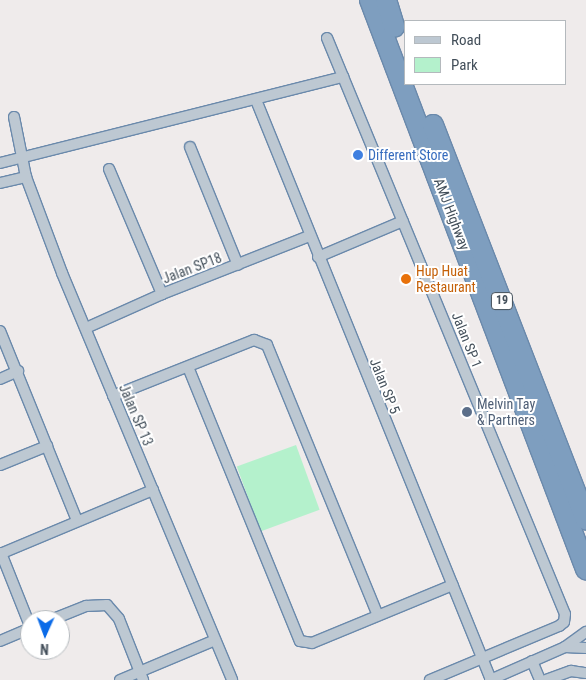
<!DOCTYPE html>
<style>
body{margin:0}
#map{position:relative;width:586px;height:680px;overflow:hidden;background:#efebeb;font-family:"Roboto Condensed",sans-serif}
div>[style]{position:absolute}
.green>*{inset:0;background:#b4f1cc;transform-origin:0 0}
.roads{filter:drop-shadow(1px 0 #6a89ab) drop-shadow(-1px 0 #6a89ab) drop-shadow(0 1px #6a89ab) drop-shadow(0 -1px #6a89ab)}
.street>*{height:10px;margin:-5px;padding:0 5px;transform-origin:5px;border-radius:5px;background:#bdc8d2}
.highway>*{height:20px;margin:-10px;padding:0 10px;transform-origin:10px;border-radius:10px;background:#7e9ebf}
.dots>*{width:14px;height:14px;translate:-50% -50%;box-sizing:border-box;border:2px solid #fff;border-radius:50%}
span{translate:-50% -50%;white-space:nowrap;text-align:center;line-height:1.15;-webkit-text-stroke:4px #fff;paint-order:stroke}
.shield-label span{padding:1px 4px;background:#fff;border:1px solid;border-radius:4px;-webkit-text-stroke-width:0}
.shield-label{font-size:12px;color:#434f5a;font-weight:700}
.shop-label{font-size:14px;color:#366cbe}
.left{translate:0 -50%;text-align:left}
.street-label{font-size:14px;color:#434f5a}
.food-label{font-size:14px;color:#c56008}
.service-label{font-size:14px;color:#4e5e75}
.legend{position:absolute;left:404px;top:20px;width:162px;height:65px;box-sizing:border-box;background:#fff;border:1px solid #b4b9bd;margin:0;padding:6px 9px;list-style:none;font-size:15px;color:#434f5a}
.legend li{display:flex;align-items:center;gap:10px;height:25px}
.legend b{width:25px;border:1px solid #b4b9bd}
.north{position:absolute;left:20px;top:610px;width:50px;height:50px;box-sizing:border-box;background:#fff;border:1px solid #b4b9bd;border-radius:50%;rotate:182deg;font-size:14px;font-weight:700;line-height:20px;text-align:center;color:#434f5a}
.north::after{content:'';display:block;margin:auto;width:18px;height:22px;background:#0b6be8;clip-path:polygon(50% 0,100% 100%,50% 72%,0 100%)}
</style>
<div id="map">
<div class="green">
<div style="left:296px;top:445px;width:69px;height:63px;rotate:70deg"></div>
</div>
<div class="roads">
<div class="street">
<div style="left:327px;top:38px;width:623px;rotate:67.55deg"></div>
<div style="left:565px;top:614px;width:8px;rotate:97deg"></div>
<div style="left:564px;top:622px;width:6px;rotate:141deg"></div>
<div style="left:559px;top:626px;width:140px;rotate:157.3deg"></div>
<div style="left:256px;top:100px;width:626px;rotate:67.94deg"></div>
<div style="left:14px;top:117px;width:61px;rotate:78.7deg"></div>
<div style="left:26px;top:177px;width:103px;rotate:69.4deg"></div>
<div style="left:62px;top:273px;width:441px;rotate:67.3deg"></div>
<div style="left:190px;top:147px;width:127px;rotate:67.9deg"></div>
<div style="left:0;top:163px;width:354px;rotate:-14.1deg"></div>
<div style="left:109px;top:169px;width:136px;rotate:67deg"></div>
<div style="left:0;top:183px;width:27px;rotate:-13deg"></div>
<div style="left:318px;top:257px;width:92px;rotate:-23deg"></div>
<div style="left:86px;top:328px;width:83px;rotate:-24.1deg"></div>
<div style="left:162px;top:294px;width:158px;rotate:-21.5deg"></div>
<div style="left:0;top:331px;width:205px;rotate:67.9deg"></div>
<div style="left:188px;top:367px;width:296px;rotate:67.8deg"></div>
<div style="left:300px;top:641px;width:12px;rotate:9deg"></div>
<div style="left:312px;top:643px;width:152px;rotate:-22.4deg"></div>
<div style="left:0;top:379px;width:20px;rotate:-24deg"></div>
<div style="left:113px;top:396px;width:152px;rotate:-21.7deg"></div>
<div style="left:254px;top:340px;width:14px;rotate:21deg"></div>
<div style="left:267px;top:345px;width:292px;rotate:67.7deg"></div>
<div style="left:0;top:465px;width:51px;rotate:-22deg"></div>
<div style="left:1px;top:553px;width:79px;rotate:68.3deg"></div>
<div style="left:0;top:554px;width:166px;rotate:-22.7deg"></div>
<div style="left:51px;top:620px;width:38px;rotate:-22deg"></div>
<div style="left:86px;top:606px;width:21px;rotate:-3deg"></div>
<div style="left:107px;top:605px;width:18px;rotate:49deg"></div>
<div style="left:119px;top:619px;width:66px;rotate:68.5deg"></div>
<div style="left:0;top:641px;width:33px;rotate:-23deg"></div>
<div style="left:565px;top:647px;width:21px;rotate:3deg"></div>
<div style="left:532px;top:661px;width:21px;rotate:67deg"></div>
<div style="left:120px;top:680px;width:103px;rotate:-22.8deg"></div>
<div style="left:490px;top:680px;width:82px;rotate:-23.7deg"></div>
<div style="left:565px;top:647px;width:26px;rotate:-36deg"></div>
<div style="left:546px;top:680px;width:27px;rotate:-20deg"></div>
<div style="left:571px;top:671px;width:15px;rotate:8deg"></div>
</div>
<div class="highway">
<div style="left:370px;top:0;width:609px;rotate:69.21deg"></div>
<div style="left:386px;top:0;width:28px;rotate:73deg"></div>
<div style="left:433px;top:125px;width:423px;rotate:68.8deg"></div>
</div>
</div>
<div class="dots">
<div style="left:358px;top:155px;background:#3f7fe0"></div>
<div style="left:406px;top:279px;background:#e8710a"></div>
<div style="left:467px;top:412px;background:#5c6f8a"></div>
</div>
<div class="shield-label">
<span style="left:502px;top:301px">19</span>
</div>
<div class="shop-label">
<span class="left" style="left:368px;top:155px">Different Store</span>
</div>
<div class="street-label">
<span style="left:452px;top:214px;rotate:69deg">AMJ Highway</span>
<span style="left:192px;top:268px;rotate:-21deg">Jalan SP18</span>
<span style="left:467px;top:340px;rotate:68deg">Jalan SP 1</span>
<span style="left:385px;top:386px;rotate:68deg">Jalan SP 5</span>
<span style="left:136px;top:415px;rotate:67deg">Jalan SP 13</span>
</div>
<div class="food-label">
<span class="left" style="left:416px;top:279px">Hup Huat<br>Restaurant</span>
</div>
<div class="service-label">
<span class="left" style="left:477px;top:412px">Melvin Tay<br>&amp; Partners</span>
</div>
<ul class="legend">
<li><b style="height:6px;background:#bdc8d2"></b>Road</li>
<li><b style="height:14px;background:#b4f1cc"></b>Park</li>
</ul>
<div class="north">N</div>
</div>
